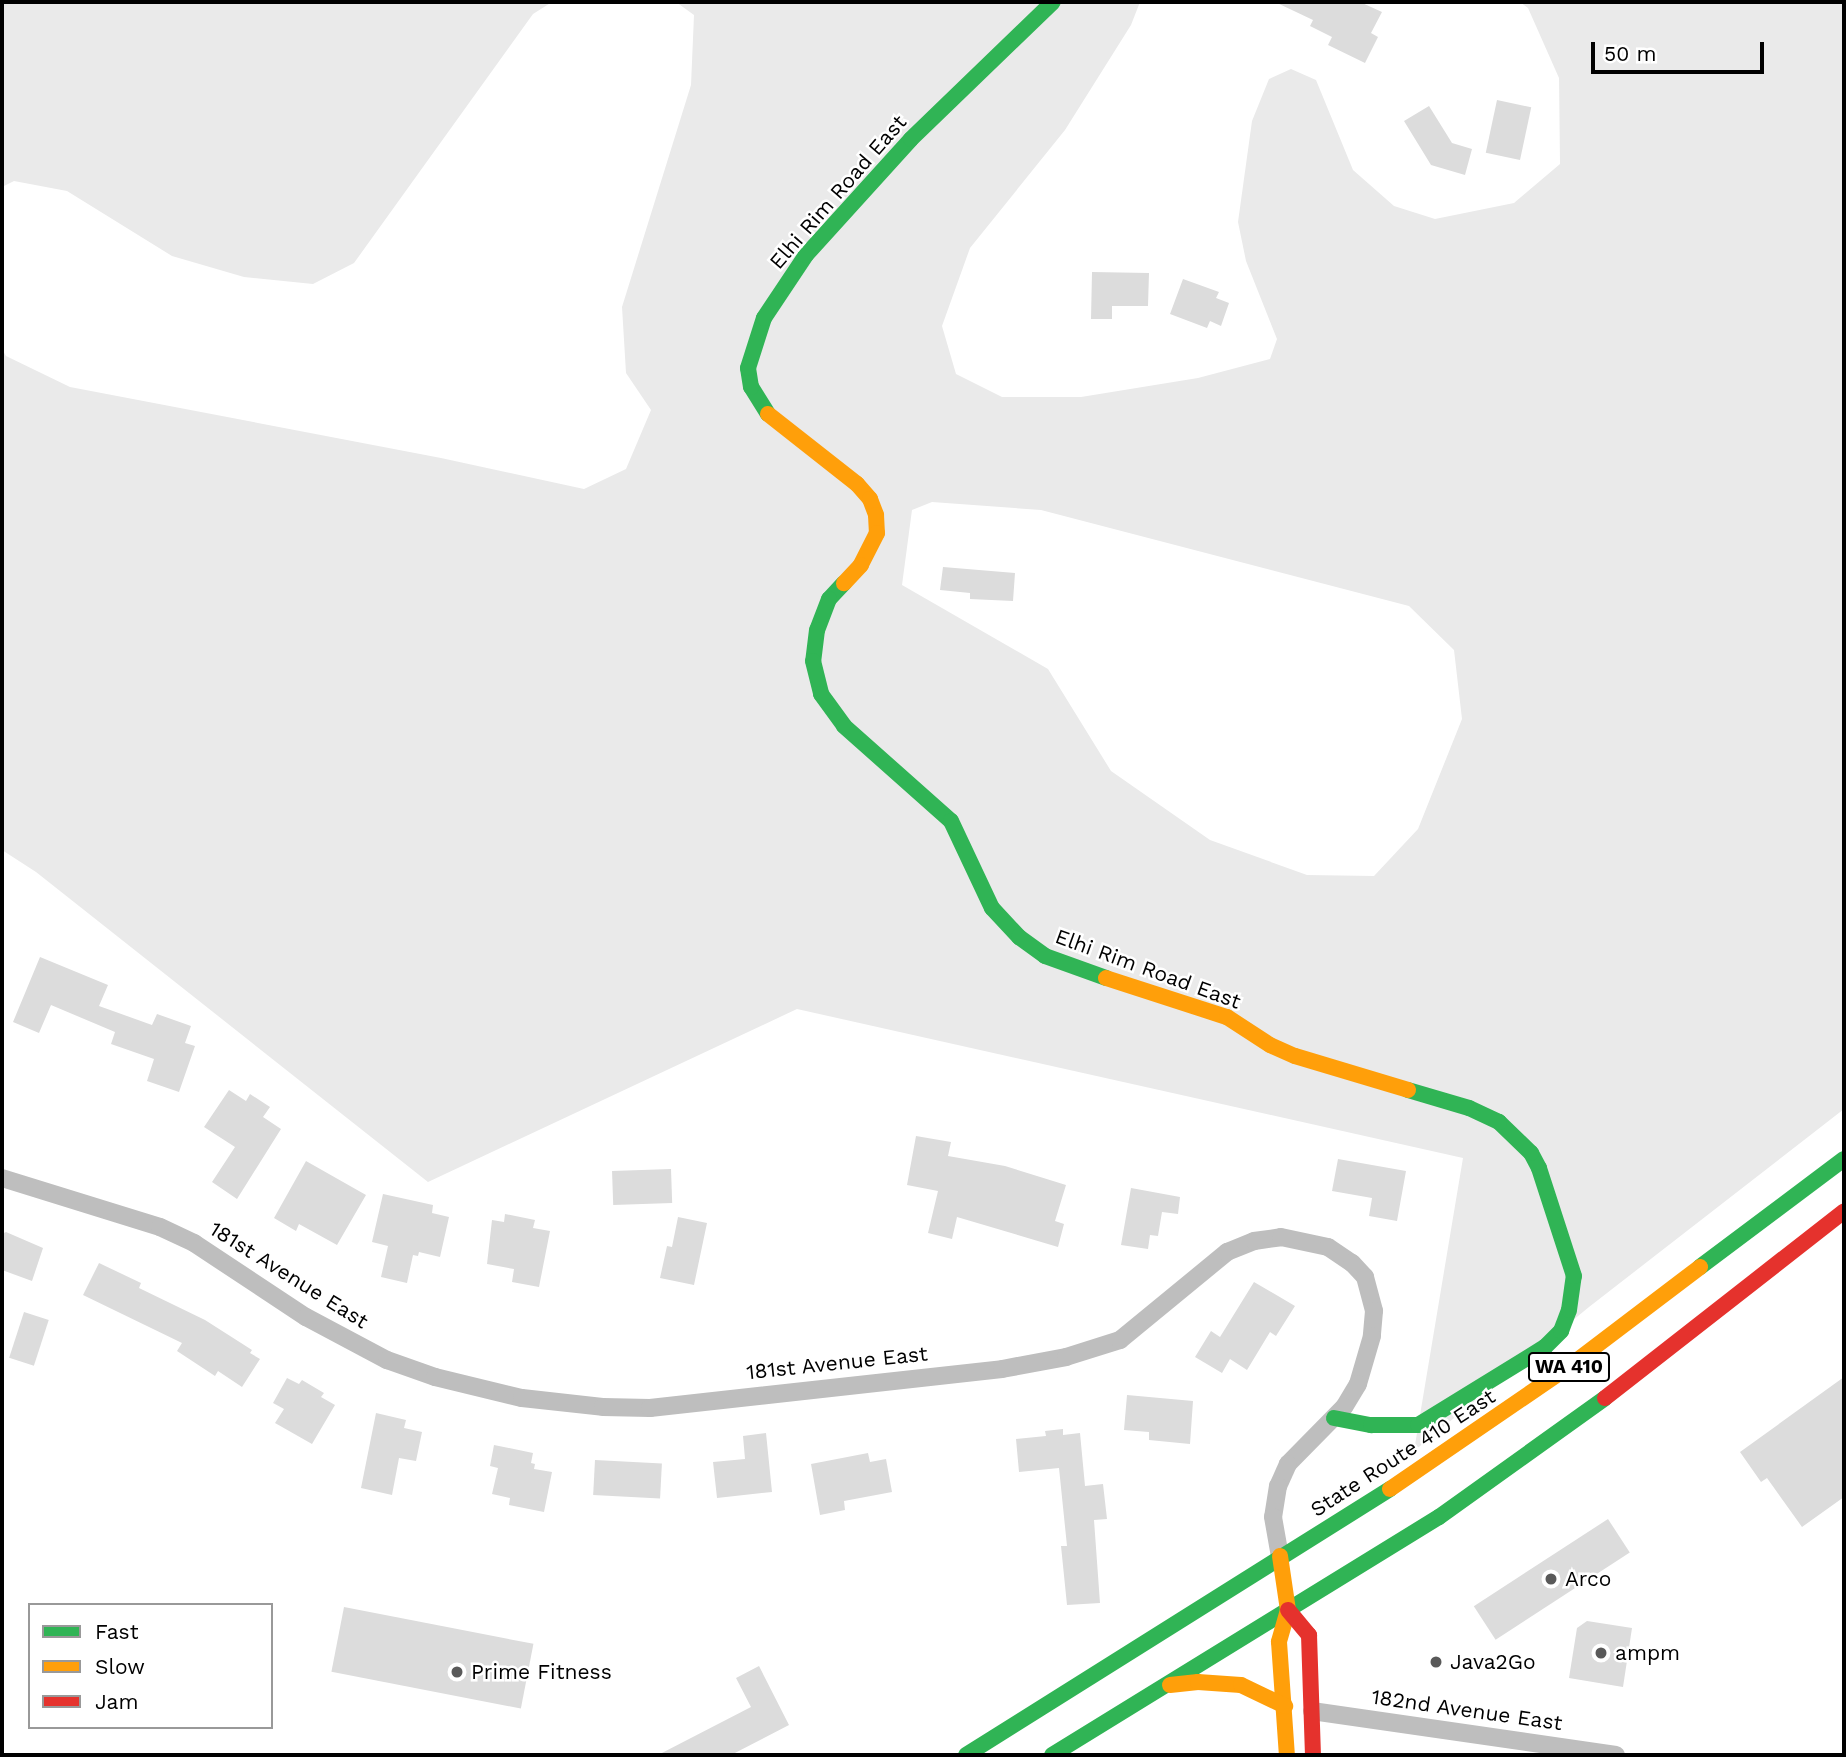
<!DOCTYPE html>
<style>
body{margin:0}
#map{position:relative;width:1846px;height:1757px;overflow:hidden;background:#fff;font-family:"Work Sans",sans-serif}
div>[style]{position:absolute}
.green>*{inset:0;background:#eaeaea}
.building>*{inset:0;background:#dcdcdc;transform-origin:0 0}
.street>*{height:18px;margin:-9px;padding:0 9px;transform-origin:9px;border-radius:9px;background:#bebebe}
.fast>*{height:16px;margin:-8px;padding:0 8px;transform-origin:8px;border-radius:8px;background:#30b455}
.slow>*{height:16px;margin:-8px;padding:0 8px;transform-origin:8px;border-radius:8px;background:#ff9f0a}
.jam>*{height:16px;margin:-8px;padding:0 8px;transform-origin:8px;border-radius:8px;background:#e5322d}
.dots>*{width:19px;height:19px;translate:-50% -50%;box-sizing:border-box;border:4px solid #fff;border-radius:50%}
span{translate:-50% -50%;white-space:nowrap;text-align:center;line-height:1.15;-webkit-text-stroke:5px #fff;paint-order:stroke}
.shield-label span{padding:2px 5px;background:#fff;border:2px solid;border-radius:5px;-webkit-text-stroke-width:0}
.shield-label{font-size:19px;color:#000;font-weight:700}
.street-label{font-size:21px;color:#000}
.poi-label{font-size:21px;color:#000}
.left{translate:0 -50%;text-align:left}
.frame{position:absolute;inset:0;border:4px solid #000;pointer-events:none}
.legend{position:absolute;left:28px;top:1603px;width:245px;height:126px;box-sizing:border-box;background:#fff;border:2px solid #999;margin:0;padding:9px 12px;list-style:none;font-size:21px;color:#000}
.legend li{display:flex;align-items:center;gap:14px;height:35px}
.legend b{width:35px;border:2px solid #999}
.scale{position:absolute;left:1591px;top:42px;width:173px;height:32px;box-sizing:border-box;border:4px solid #000;border-top:0;padding-left:9px;font-size:21px;line-height:24px;white-space:nowrap;color:#000;-webkit-text-stroke:5px #fff;paint-order:stroke}
</style>
<div id="map">
<div class="green">
<div style="clip-path:polygon(2px 2px,552px 2px,533px 14px,354px 263px,313px 284px,244px 277px,172px 256px,67px 191px,14px 181px,2px 187px)"></div>
<div style="clip-path:polygon(evenodd,676px 2px,1140px 2px,1131px 25px,1065px 130px,970px 248px,942px 326px,956px 374px,1002px 397px,1081px 397px,1198px 378px,1270px 359px,1277px 339px,1246px 261px,1238px 222px,1252px 121px,1269px 79px,1291px 69px,1316px 80px,1353px 170px,1394px 206px,1435px 219px,1514px 203px,1560px 164px,1559px 78px,1528px 8px,1520px 2px,1844px 2px,1844px 1109px,1589px 1307px,1414px 1451px,1463px 1158px,797px 1009px,428px 1182px,36px 872px,2px 850px,2px 349px,6px 356px,70px 387px,441px 458px,584px 489px,626px 469px,651px 410px,626px 373px,622px 307px,691px 85px,694px 15px,676px 2px,932px 502px,1041px 510px,1409px 606px,1454px 650px,1462px 719px,1418px 829px,1374px 876px,1307px 875px,1210px 840px,1111px 771px,1048px 669px,902px 585px,912px 510px,932px 502px)"></div>
</div>
<div class="building">
<div style="clip-path:polygon(1275px 2px,1360px 2px,1382px 12px,1371px 33px,1378px 37px,1365px 63px,1328px 45px,1332px 37px,1310px 26px,1313px 20px)"></div>
<div style="left:1497px;top:100px;width:35px;height:54px;rotate:12deg"></div>
<div style="clip-path:polygon(1429px 106px,1452px 143px,1472px 149px,1465px 175px,1431px 165px,1404px 121px)"></div>
<div style="clip-path:polygon(1092px 272px,1149px 273px,1148px 306px,1112px 306px,1112px 319px,1091px 319px)"></div>
<div style="clip-path:polygon(1183px 279px,1219px 292px,1216px 298px,1229px 303px,1221px 326px,1210px 321px,1207px 328px,1170px 314px)"></div>
<div style="clip-path:polygon(943px 567px,1015px 573px,1013px 601px,970px 599px,970px 593px,940px 590px)"></div>
<div style="clip-path:polygon(40px 957px,108px 985px,99px 1006px,152px 1025px,157px 1014px,191px 1026px,185px 1043px,195px 1046px,179px 1092px,147px 1081px,154px 1059px,111px 1044px,115px 1032px,51px 1005px,39px 1033px,13px 1022px)"></div>
<div style="clip-path:polygon(229px 1090px,246px 1101px,250px 1094px,270px 1107px,263px 1117px,281px 1129px,237px 1199px,212px 1182px,235px 1147px,204px 1127px)"></div>
<div style="clip-path:polygon(916px 1136px,951px 1142px,948px 1156px,1005px 1166px,1066px 1185px,1055px 1221px,1064px 1224px,1058px 1247px,957px 1217px,952px 1239px,928px 1233px,938px 1191px,907px 1185px)"></div>
<div style="clip-path:polygon(1338px 1159px,1406px 1171px,1397px 1221px,1369px 1216px,1372px 1198px,1332px 1191px)"></div>
<div style="clip-path:polygon(306px 1161px,366px 1195px,337px 1245px,299px 1224px,296px 1231px,274px 1218px)"></div>
<div style="left:671px;top:1169px;width:34px;height:59px;rotate:88deg"></div>
<div style="clip-path:polygon(1131px 1188px,1180px 1197px,1178px 1214px,1162px 1212px,1158px 1236px,1150px 1235px,1148px 1249px,1121px 1245px)"></div>
<div style="clip-path:polygon(383px 1194px,433px 1205px,432px 1213px,449px 1217px,440px 1257px,419px 1252px,418px 1256px,413px 1255px,407px 1283px,381px 1277px,388px 1246px,372px 1242px)"></div>
<div style="clip-path:polygon(505px 1214px,535px 1220px,533px 1228px,550px 1231px,539px 1287px,512px 1282px,514px 1269px,487px 1264px,492px 1220px,504px 1222px)"></div>
<div style="clip-path:polygon(678px 1217px,707px 1223px,694px 1285px,660px 1278px,667px 1246px,672px 1247px)"></div>
<div style="clip-path:polygon(6px 1232px,43px 1248px,32px 1281px,2px 1270px,2px 1234px)"></div>
<div style="clip-path:polygon(99px 1263px,141px 1283px,139px 1288px,205px 1320px,252px 1350px,250px 1353px,260px 1359px,242px 1387px,218px 1371px,215px 1376px,177px 1351px,182px 1343px,83px 1295px)"></div>
<div style="clip-path:polygon(1254px 1282px,1295px 1306px,1276px 1336px,1270px 1332px,1247px 1370px,1230px 1359px,1222px 1373px,1195px 1357px,1211px 1331px,1220px 1337px)"></div>
<div style="left:24px;top:1312px;width:26px;height:48px;rotate:18deg"></div>
<div style="clip-path:polygon(1844px 1377px,1844px 1497px,1802px 1527px,1767px 1478px,1761px 1482px,1740px 1452px)"></div>
<div style="clip-path:polygon(287px 1378px,299px 1384px,302px 1380px,324px 1393px,321px 1397px,335px 1405px,312px 1444px,275px 1423px,284px 1409px,273px 1403px)"></div>
<div style="clip-path:polygon(1127px 1395px,1193px 1401px,1190px 1444px,1149px 1440px,1149px 1432px,1124px 1430px)"></div>
<div style="clip-path:polygon(376px 1413px,406px 1420px,404px 1428px,422px 1432px,416px 1461px,399px 1458px,392px 1495px,361px 1488px)"></div>
<div style="clip-path:polygon(1063px 1429px,1063px 1435px,1080px 1433px,1085px 1486px,1103px 1484px,1107px 1519px,1094px 1520px,1100px 1603px,1067px 1605px,1061px 1546px,1067px 1546px,1059px 1468px,1019px 1472px,1016px 1439px,1046px 1436px,1045px 1431px)"></div>
<div style="clip-path:polygon(766px 1433px,772px 1492px,717px 1498px,713px 1462px,745px 1459px,743px 1436px)"></div>
<div style="clip-path:polygon(494px 1445px,533px 1453px,531px 1463px,535px 1464px,534px 1469px,552px 1472px,544px 1512px,509px 1505px,510px 1498px,492px 1494px,498px 1468px,490px 1466px)"></div>
<div style="clip-path:polygon(868px 1453px,870px 1462px,886px 1459px,892px 1492px,844px 1501px,845px 1510px,820px 1515px,811px 1464px)"></div>
<div style="left:595px;top:1460px;width:67px;height:35px;rotate:3deg"></div>
<div style="left:1608px;top:1519px;width:40px;height:160px;rotate:57deg"></div>
<div style="left:344px;top:1607px;width:193px;height:66px;rotate:11deg"></div>
<div style="clip-path:polygon(1587px 1621px,1632px 1628px,1623px 1687px,1569px 1678px,1577px 1628px)"></div>
<div style="clip-path:polygon(759px 1666px,789px 1725px,731px 1755px,658px 1755px,751px 1707px,736px 1678px)"></div>
</div>
<div class="street">
<div style="left:2px;top:1178px;width:165px;rotate:17.2deg"></div>
<div style="left:160px;top:1227px;width:38px;rotate:25deg"></div>
<div style="left:194px;top:1243px;width:134px;rotate:33.5deg"></div>
<div style="left:306px;top:1317px;width:92px;rotate:28deg"></div>
<div style="left:387px;top:1360px;width:51px;rotate:19.5deg"></div>
<div style="left:435px;top:1377px;width:89px;rotate:13.6deg"></div>
<div style="left:522px;top:1398px;width:81px;rotate:6.3deg"></div>
<div style="left:603px;top:1407px;width:47px;rotate:1.2deg"></div>
<div style="left:650px;top:1408px;width:354px;rotate:-6.3deg"></div>
<div style="left:1002px;top:1369px;width:65px;rotate:-10.6deg"></div>
<div style="left:1066px;top:1357px;width:57px;rotate:-17.5deg"></div>
<div style="left:1120px;top:1340px;width:139px;rotate:-39.4deg"></div>
<div style="left:1227px;top:1252px;width:29px;rotate:-22deg"></div>
<div style="left:1254px;top:1241px;width:27px;rotate:-8deg"></div>
<div style="left:1281px;top:1237px;width:48px;rotate:12deg"></div>
<div style="left:1328px;top:1247px;width:29px;rotate:34deg"></div>
<div style="left:1352px;top:1263px;width:19px;rotate:47deg"></div>
<div style="left:1365px;top:1277px;width:35px;rotate:75deg"></div>
<div style="left:1374px;top:1311px;width:25px;rotate:95deg"></div>
<div style="left:1372px;top:1336px;width:50px;rotate:106.3deg"></div>
<div style="left:1358px;top:1384px;width:27px;rotate:121deg"></div>
<div style="left:1344px;top:1407px;width:80px;rotate:134.5deg"></div>
<div style="left:1288px;top:1464px;width:24px;rotate:114deg"></div>
<div style="left:1278px;top:1486px;width:31px;rotate:99deg"></div>
<div style="left:1273px;top:1517px;width:40px;rotate:80deg"></div>
<div style="left:1312px;top:1711px;width:307px;rotate:8.2deg"></div>
</div>
<div class="fast">
<div style="left:768px;top:414px;width:32px;rotate:-122deg"></div>
<div style="left:751px;top:387px;width:19px;rotate:-99deg"></div>
<div style="left:748px;top:368px;width:52px;rotate:-72.3deg"></div>
<div style="left:764px;top:318px;width:76px;rotate:-56.3deg"></div>
<div style="left:806px;top:255px;width:156px;rotate:-47.8deg"></div>
<div style="left:911px;top:139px;width:197px;rotate:-44deg"></div>
<div style="left:844px;top:583px;width:22px;rotate:133deg"></div>
<div style="left:829px;top:599px;width:33px;rotate:111deg"></div>
<div style="left:817px;top:630px;width:31px;rotate:97deg"></div>
<div style="left:813px;top:661px;width:34px;rotate:76deg"></div>
<div style="left:821px;top:694px;width:39px;rotate:54deg"></div>
<div style="left:844px;top:726px;width:143px;rotate:41.6deg"></div>
<div style="left:951px;top:821px;width:96px;rotate:64.8deg"></div>
<div style="left:992px;top:908px;width:40px;rotate:47deg"></div>
<div style="left:1019px;top:937px;width:32px;rotate:36deg"></div>
<div style="left:1045px;top:956px;width:65px;rotate:19.8deg"></div>
<div style="left:1700px;top:1267px;width:180px;rotate:-36.9deg"></div>
<div style="left:1334px;top:1418px;width:38px;rotate:11deg"></div>
<div style="left:1371px;top:1425px;width:47px"></div>
<div style="left:1418px;top:1425px;width:149px;rotate:-31.6deg"></div>
<div style="left:1545px;top:1347px;width:23px;rotate:-45deg"></div>
<div style="left:1561px;top:1331px;width:22px;rotate:-69deg"></div>
<div style="left:1569px;top:1310px;width:34px;rotate:-82deg"></div>
<div style="left:1574px;top:1276px;width:114px;rotate:-108deg"></div>
<div style="left:1539px;top:1168px;width:17px;rotate:-118deg"></div>
<div style="left:1531px;top:1153px;width:45px;rotate:-135.9deg"></div>
<div style="left:1499px;top:1122px;width:33px;rotate:-155deg"></div>
<div style="left:1469px;top:1108px;width:64px;rotate:-163.6deg"></div>
<div style="left:966px;top:1755px;width:501px;rotate:-32.1deg"></div>
<div style="left:1052px;top:1755px;width:454px;rotate:-31.6deg"></div>
<div style="left:1439px;top:1517px;width:204px;rotate:-35.6deg"></div>
</div>
<div class="slow">
<div style="left:768px;top:414px;width:113px;rotate:38.2deg"></div>
<div style="left:857px;top:484px;width:20px;rotate:49deg"></div>
<div style="left:870px;top:499px;width:17px;rotate:69deg"></div>
<div style="left:876px;top:515px;width:18px;rotate:87deg"></div>
<div style="left:877px;top:533px;width:36px;rotate:117deg"></div>
<div style="left:861px;top:565px;width:25px;rotate:133deg"></div>
<div style="left:1106px;top:978px;width:127px;rotate:17.9deg"></div>
<div style="left:1227px;top:1017px;width:51px;rotate:33.1deg"></div>
<div style="left:1270px;top:1045px;width:27px;rotate:24deg"></div>
<div style="left:1295px;top:1056px;width:118px;rotate:16.7deg"></div>
<div style="left:1390px;top:1489px;width:214px;rotate:-34.4deg"></div>
<div style="left:1567px;top:1368px;width:167px;rotate:-37.2deg"></div>
<div style="left:1280px;top:1556px;width:55px;rotate:81.6deg"></div>
<div style="left:1288px;top:1610px;width:33px;rotate:106deg"></div>
<div style="left:1279px;top:1642px;width:113px;rotate:86deg"></div>
<div style="left:1170px;top:1685px;width:28px;rotate:-6deg"></div>
<div style="left:1198px;top:1682px;width:43px;rotate:4deg"></div>
<div style="left:1241px;top:1685px;width:49px;rotate:25.5deg"></div>
</div>
<div class="jam">
<div style="left:1605px;top:1398px;width:303px;rotate:-38deg"></div>
<div style="left:1288px;top:1610px;width:33px;rotate:50deg"></div>
<div style="left:1309px;top:1635px;width:120px;rotate:88.1deg"></div>
</div>
<div class="dots">
<div style="left:1551px;top:1579px;background:#595959"></div>
<div style="left:1601px;top:1653px;background:#595959"></div>
<div style="left:1436px;top:1662px;background:#595959"></div>
<div style="left:457px;top:1672px;background:#595959"></div>
</div>
<div class="shield-label">
<span style="left:1569px;top:1367px">WA 410</span>
</div>
<div class="street-label">
<span style="left:838px;top:192px;rotate:-49deg">Elhi Rim Road East</span>
<span style="left:1148px;top:969px;rotate:20deg">Elhi Rim Road East</span>
<span style="left:289px;top:1275px;rotate:32deg">181st Avenue East</span>
<span style="left:837px;top:1363px;rotate:-6deg">181st Avenue East</span>
<span style="left:1403px;top:1453px;rotate:-33deg">State Route 410 East</span>
<span style="left:1467px;top:1710px;rotate:8deg">182nd Avenue East</span>
</div>
<div class="poi-label">
<span class="left" style="left:1565px;top:1579px">Arco</span>
<span class="left" style="left:1615px;top:1653px">ampm</span>
<span class="left" style="left:1450px;top:1662px">Java2Go</span>
<span class="left" style="left:471px;top:1672px">Prime Fitness</span>
</div>
<div class="frame"></div>
<ul class="legend">
<li><b style="height:9px;background:#30b455"></b>Fast</li>
<li><b style="height:9px;background:#ff9f0a"></b>Slow</li>
<li><b style="height:9px;background:#e5322d"></b>Jam</li>
</ul>
<div class="scale">50 m</div>
</div>
